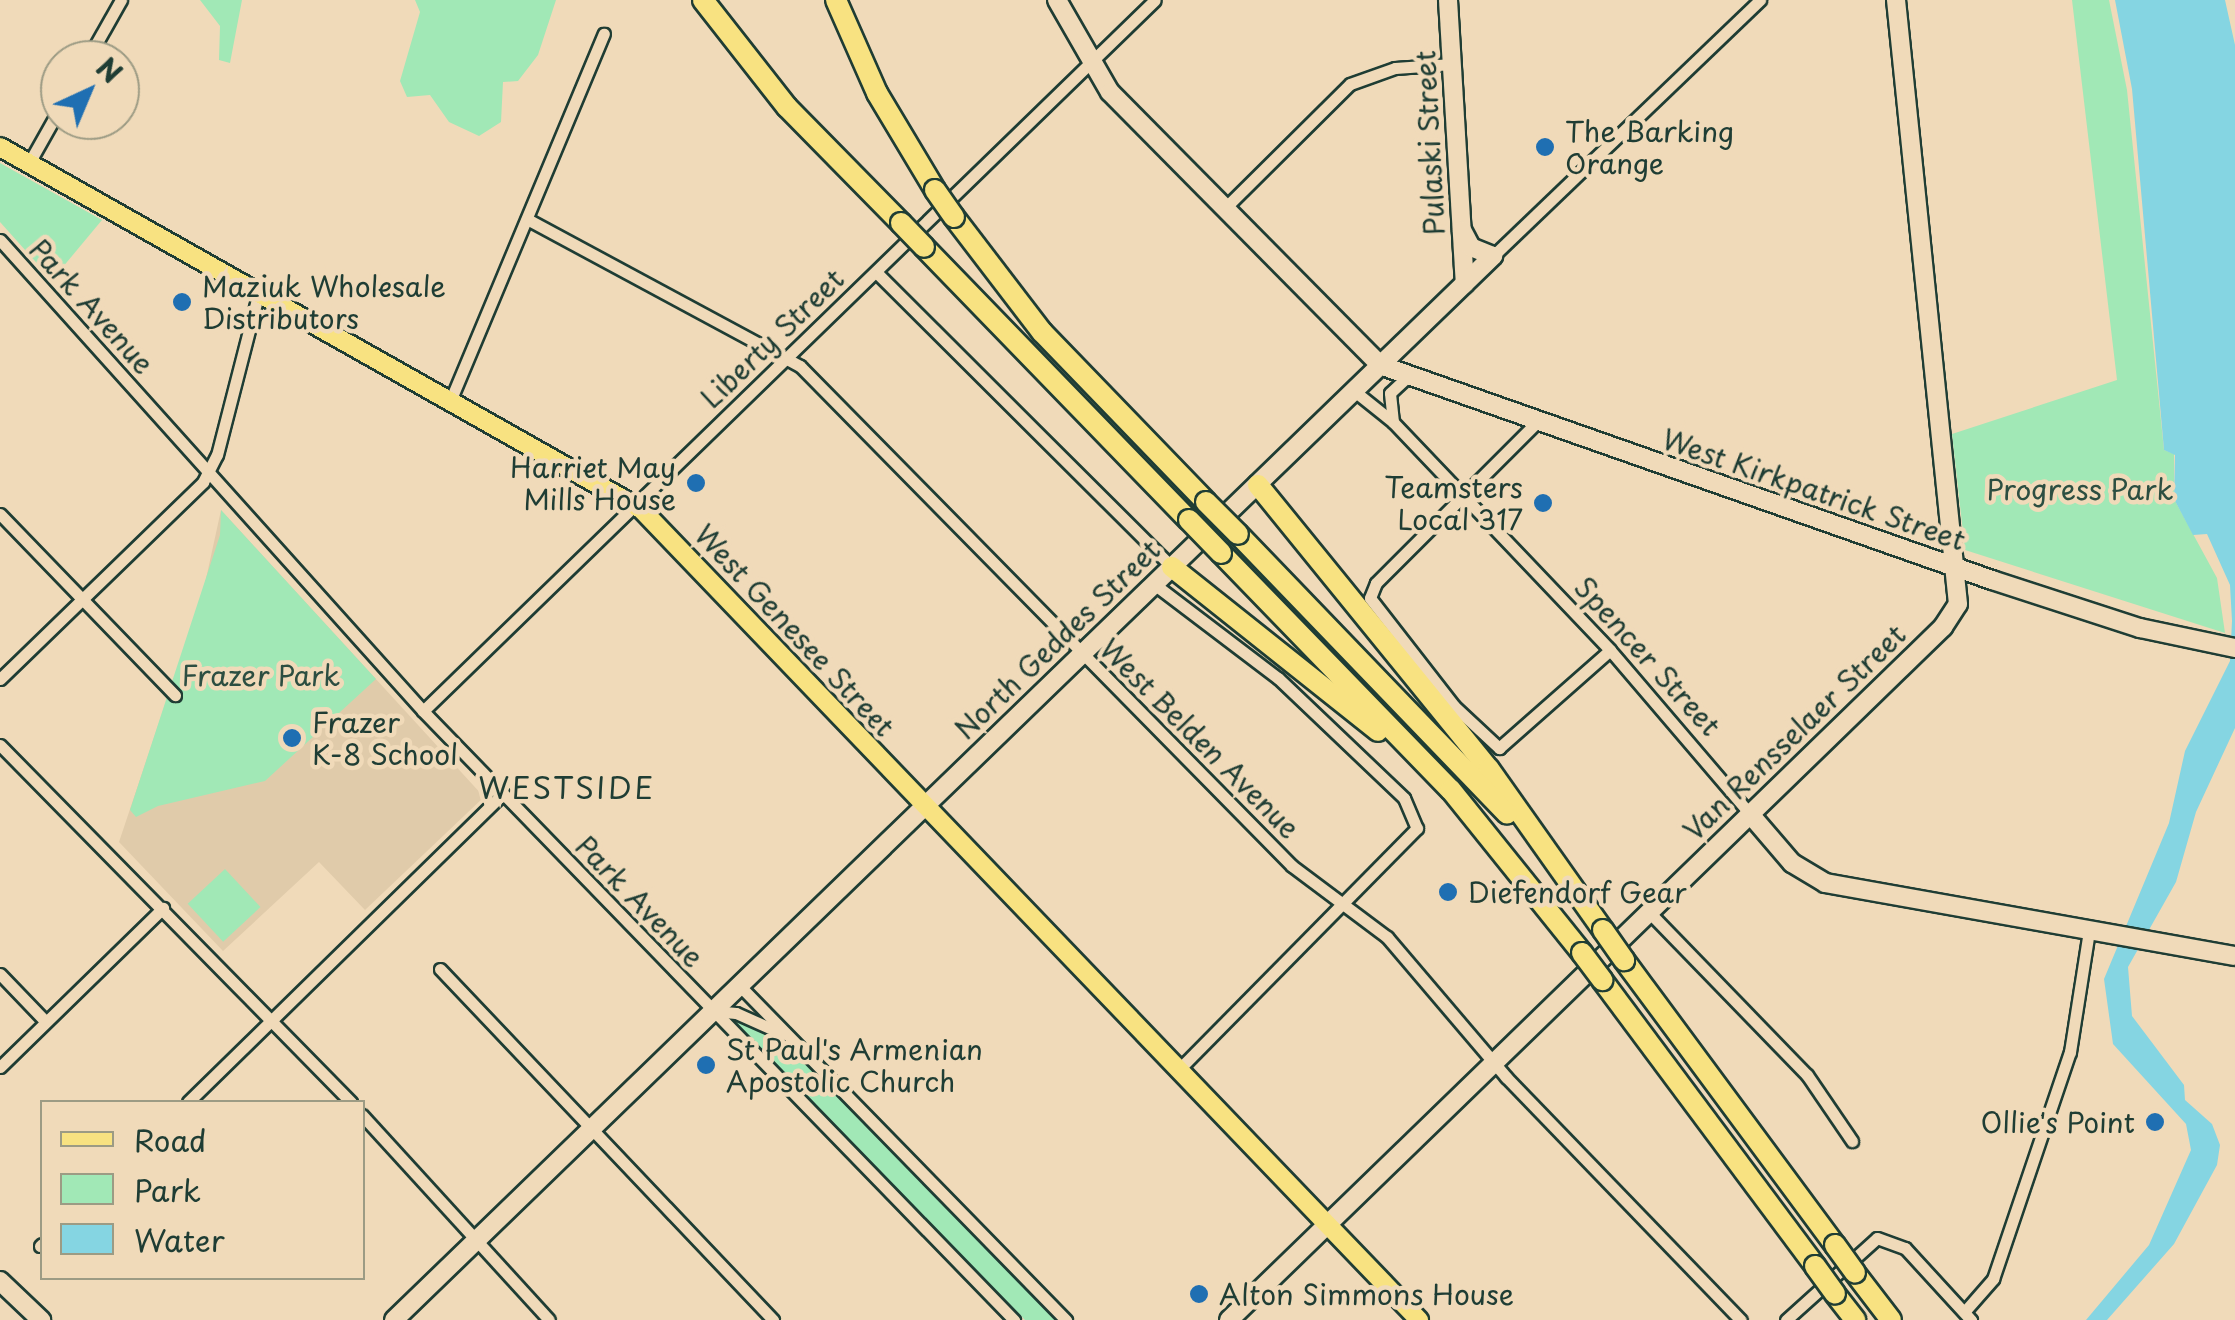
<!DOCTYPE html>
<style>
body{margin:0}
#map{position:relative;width:2235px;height:1320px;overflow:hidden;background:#f0dab9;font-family:"Playpen Sans",sans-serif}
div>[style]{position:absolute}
.built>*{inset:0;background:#e0cbaa}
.green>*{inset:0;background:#a1e8b6;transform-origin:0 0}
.water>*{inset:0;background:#85d5e2}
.roads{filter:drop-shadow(2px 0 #1f3d34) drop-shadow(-2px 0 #1f3d34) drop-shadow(0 2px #1f3d34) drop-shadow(0 -2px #1f3d34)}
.street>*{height:11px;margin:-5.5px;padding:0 5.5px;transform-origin:5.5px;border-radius:5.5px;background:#f0dab9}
.secondary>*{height:18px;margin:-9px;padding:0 9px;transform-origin:9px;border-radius:9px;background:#f0dab9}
.primary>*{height:18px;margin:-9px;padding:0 9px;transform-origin:9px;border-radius:9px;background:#f8e281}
.highway>*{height:20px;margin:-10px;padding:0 10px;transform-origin:10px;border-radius:10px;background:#f8e281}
.bridges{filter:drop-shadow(2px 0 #1f3d34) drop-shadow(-2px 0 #1f3d34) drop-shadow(0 2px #1f3d34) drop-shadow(0 -2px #1f3d34)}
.highway-bridge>*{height:20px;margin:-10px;padding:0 10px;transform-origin:10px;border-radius:10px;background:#f8e281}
.dots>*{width:28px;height:28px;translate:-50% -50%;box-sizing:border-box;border:5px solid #f0dab9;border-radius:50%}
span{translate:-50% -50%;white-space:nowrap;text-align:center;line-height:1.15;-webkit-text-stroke:9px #f0dab9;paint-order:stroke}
.poi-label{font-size:28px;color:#1f3d34}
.left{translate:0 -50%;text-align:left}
.right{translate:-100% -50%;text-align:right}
.street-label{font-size:28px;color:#1f3d34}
.park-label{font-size:28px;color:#2c4e41}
.neighbourhood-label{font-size:30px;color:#1f3d34;letter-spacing:2.5px}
.legend{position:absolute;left:40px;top:1100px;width:325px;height:180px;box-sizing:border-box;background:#f0dab9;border:2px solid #9c9b84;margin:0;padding:12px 18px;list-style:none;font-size:30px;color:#1f3d34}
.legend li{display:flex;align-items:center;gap:20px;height:50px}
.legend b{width:50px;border:2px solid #9c9b84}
.north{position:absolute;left:40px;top:40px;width:100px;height:100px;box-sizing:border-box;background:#f0dab9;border:2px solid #9c9b84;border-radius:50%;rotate:44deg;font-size:28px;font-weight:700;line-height:40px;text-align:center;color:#1f3d34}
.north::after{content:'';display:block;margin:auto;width:35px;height:45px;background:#1f6fb2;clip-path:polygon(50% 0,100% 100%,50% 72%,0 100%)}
</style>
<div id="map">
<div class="built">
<div style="clip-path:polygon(221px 510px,484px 797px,365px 910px,319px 862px,223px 951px,119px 842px,204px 588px)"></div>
</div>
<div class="green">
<div style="clip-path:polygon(200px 0,242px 0,230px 63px,219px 60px,220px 26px)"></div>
<div style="clip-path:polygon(415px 0,556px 0,538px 55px,518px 81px,503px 82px,501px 122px,479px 136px,449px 122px,430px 95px,407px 97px,400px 81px,420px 12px)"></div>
<div style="clip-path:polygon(2072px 0,2109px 0,2127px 90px,2164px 450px,2174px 454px,2174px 499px,2217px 578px,2225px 633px,1965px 550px,1952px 434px,2117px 380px)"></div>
<div style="clip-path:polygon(0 163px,102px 220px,52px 280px,0 222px)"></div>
<div style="clip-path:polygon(221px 510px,376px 679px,265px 781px,158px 806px,136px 817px,130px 810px,220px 535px)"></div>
<div style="left:225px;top:869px;width:52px;height:51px;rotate:47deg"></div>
<div style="clip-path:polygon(730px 1017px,790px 1046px,1058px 1320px,1025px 1320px)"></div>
</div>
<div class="water">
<div style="clip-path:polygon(2115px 0,2225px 0,2235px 45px,2235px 728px,2196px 812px,2176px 882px,2128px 967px,2132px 1016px,2184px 1085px,2185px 1100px,2212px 1124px,2220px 1145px,2217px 1165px,2174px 1244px,2107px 1320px,2086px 1320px,2149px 1245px,2191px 1150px,2186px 1124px,2113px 1044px,2104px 979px,2169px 823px,2185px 751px,2230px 661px,2232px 621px,2230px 585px,2207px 534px,2193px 535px,2174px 499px,2175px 455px,2164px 450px,2132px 89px)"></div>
</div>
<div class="roads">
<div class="street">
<div style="left:87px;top:60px;width:69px;rotate:-60.5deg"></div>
<div style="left:29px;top:163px;width:63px;rotate:-60.6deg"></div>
<div style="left:1224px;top:209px;width:177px;rotate:-44.8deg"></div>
<div style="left:1350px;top:84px;width:48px;rotate:-19.6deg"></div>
<div style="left:1395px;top:68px;width:57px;rotate:-4deg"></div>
<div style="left:527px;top:219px;width:310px;rotate:28.3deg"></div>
<div style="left:800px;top:366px;width:701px;rotate:45.46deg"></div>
<div style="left:1292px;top:866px;width:119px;rotate:36.8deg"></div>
<div style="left:1387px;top:937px;width:184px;rotate:49.6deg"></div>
<div style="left:1506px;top:1077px;width:338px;rotate:46deg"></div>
<div style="left:0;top:240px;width:633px;rotate:48.07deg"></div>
<div style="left:423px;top:711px;width:849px;rotate:45.86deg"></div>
<div style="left:1493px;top:256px;width:370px;rotate:-43.8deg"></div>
<div style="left:876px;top:272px;width:418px;rotate:44.9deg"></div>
<div style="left:1353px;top:390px;width:51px;rotate:38.7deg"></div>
<div style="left:1393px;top:422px;width:315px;rotate:46.4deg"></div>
<div style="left:1610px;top:650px;width:216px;rotate:49.5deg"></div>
<div style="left:451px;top:399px;width:396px;rotate:-67.3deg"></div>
<div style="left:1393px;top:422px;width:29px;rotate:-96deg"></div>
<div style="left:1390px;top:393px;width:25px;rotate:-43deg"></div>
<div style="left:1537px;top:422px;width:228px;rotate:135deg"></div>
<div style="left:1376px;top:583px;width:16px;rotate:112deg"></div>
<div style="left:1370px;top:598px;width:137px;rotate:52.1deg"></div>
<div style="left:1454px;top:706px;width:62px;rotate:43deg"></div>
<div style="left:1499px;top:748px;width:148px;rotate:-41.4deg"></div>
<div style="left:0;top:514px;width:252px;rotate:46deg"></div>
<div style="left:1154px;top:584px;width:156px;rotate:37.2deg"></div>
<div style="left:1278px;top:678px;width:174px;rotate:43.6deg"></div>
<div style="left:1404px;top:798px;width:33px;rotate:67deg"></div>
<div style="left:1417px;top:828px;width:342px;rotate:134.6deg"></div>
<div style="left:0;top:679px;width:283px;rotate:-44.1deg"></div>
<div style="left:203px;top:482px;width:30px;rotate:-63deg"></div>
<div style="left:217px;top:455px;width:169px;rotate:-75.6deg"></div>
<div style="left:423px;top:711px;width:1020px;rotate:-44.17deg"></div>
<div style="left:0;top:745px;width:501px;rotate:45.49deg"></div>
<div style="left:1649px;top:912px;width:227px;rotate:45.9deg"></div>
<div style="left:1807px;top:1075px;width:80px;rotate:55.7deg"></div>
<div style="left:440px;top:969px;width:484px;rotate:46.5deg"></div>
<div style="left:0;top:974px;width:66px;rotate:46.2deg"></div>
<div style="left:738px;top:984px;width:470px;rotate:45.7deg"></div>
<div style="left:712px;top:1011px;width:24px;rotate:5deg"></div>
<div style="left:736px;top:1013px;width:51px;rotate:24.1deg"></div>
<div style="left:0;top:1067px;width:228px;rotate:-44.3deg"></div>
<div style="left:188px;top:1102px;width:439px;rotate:-44.4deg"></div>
<div style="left:362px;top:1115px;width:277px;rotate:47.6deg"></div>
<div style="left:40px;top:1246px;width:3px;rotate:-45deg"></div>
<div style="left:1965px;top:1311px;width:43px;rotate:-48.8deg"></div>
<div style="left:1993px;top:1279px;width:240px;rotate:-71.3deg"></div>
<div style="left:2070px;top:1052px;width:122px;rotate:-81.1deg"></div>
<div style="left:1786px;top:1320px;width:122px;rotate:-42deg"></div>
<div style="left:1877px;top:1238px;width:30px;rotate:20deg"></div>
<div style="left:1905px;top:1248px;width:98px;rotate:47.5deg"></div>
</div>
<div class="secondary">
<div style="left:1057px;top:0;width:106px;rotate:60.1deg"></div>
<div style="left:1110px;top:92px;width:384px;rotate:45.3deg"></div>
<div style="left:1380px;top:365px;width:649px;rotate:19.36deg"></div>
<div style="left:1992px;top:580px;width:156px;rotate:18deg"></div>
<div style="left:2140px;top:628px;width:97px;rotate:11.9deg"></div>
<div style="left:1448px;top:0;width:284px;rotate:86.6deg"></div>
<div style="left:1750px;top:814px;width:65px;rotate:49.4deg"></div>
<div style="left:1792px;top:863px;width:39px;rotate:31deg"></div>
<div style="left:1825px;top:883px;width:416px;rotate:10.1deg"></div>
<div style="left:0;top:1281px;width:57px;rotate:43.6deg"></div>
<div style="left:394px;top:1320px;width:1530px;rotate:-44.07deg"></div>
<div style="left:1493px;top:256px;width:24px;rotate:-158deg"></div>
<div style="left:1471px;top:247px;width:19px;rotate:-118deg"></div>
<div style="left:1229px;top:1320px;width:995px;rotate:-44.14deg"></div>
<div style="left:1943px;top:627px;width:27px;rotate:-57deg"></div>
<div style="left:1958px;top:604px;width:607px;rotate:-95.86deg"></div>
</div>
<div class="primary">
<div style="left:0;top:147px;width:736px;rotate:29.46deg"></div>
<div style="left:641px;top:509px;width:1124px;rotate:46.19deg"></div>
</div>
<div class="highway">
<div style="left:703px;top:0;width:136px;rotate:51.9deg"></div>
<div style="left:787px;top:107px;width:163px;rotate:45.5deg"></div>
<div style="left:836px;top:0;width:102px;rotate:66.2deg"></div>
<div style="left:877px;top:93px;width:113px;rotate:59.1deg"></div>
<div style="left:954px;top:217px;width:145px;rotate:52.6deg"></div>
<div style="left:1042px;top:332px;width:236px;rotate:46deg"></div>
<div style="left:924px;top:247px;width:380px;rotate:45.9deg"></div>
<div style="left:1258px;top:485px;width:366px;rotate:50.9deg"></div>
<div style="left:1489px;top:769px;width:197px;rotate:54.7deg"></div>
<div style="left:1238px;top:534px;width:388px;rotate:46.1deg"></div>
<div style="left:1221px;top:553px;width:330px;rotate:45.9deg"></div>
<div style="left:1451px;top:790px;width:209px;rotate:51.2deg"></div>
<div style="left:1172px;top:567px;width:263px;rotate:38.5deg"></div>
<div style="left:1624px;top:960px;width:355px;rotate:53.5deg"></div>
<div style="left:1602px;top:980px;width:357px;rotate:53.3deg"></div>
<div style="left:1855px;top:1273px;width:59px;rotate:52.5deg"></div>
<div style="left:1835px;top:1294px;width:33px;rotate:52deg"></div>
</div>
</div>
<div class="bridges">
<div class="highway-bridge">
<div style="left:935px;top:190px;width:33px;rotate:55deg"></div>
<div style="left:901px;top:223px;width:33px;rotate:46deg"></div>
<div style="left:1206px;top:502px;width:45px;rotate:45deg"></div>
<div style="left:1189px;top:520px;width:46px;rotate:45.9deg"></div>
<div style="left:1603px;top:930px;width:37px;rotate:55deg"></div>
<div style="left:1582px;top:953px;width:34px;rotate:53deg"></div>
<div style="left:1835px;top:1245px;width:34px;rotate:54deg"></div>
<div style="left:1815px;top:1266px;width:34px;rotate:54deg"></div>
</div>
</div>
<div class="dots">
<div style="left:1545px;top:147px;background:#1f6fb2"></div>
<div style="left:182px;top:302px;background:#1f6fb2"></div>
<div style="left:696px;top:483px;background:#1f6fb2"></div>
<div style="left:1543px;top:503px;background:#1f6fb2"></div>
<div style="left:292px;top:738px;background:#1f6fb2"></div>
<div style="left:1448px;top:892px;background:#1f6fb2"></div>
<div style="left:706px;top:1065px;background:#1f6fb2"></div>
<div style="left:2155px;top:1122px;background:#1f6fb2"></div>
<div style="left:1199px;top:1294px;background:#1f6fb2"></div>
</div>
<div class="poi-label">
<span class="left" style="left:1565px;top:147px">The Barking<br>Orange</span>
<span class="left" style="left:202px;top:302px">Maziuk Wholesale<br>Distributors</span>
<span class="right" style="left:676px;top:483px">Harriet May<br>Mills House</span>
<span class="right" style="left:1523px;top:503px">Teamsters<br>Local 317</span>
<span class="left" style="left:312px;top:738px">Frazer<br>K-8 School</span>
<span class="left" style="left:1468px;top:892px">Diefendorf Gear</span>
<span class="left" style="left:726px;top:1065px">St Paul's Armenian<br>Apostolic Church</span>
<span class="right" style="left:2135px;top:1122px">Ollie's Point</span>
<span class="left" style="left:1219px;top:1294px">Alton Simmons House</span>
</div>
<div class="street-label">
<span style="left:1429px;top:143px;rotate:-93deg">Pulaski Street</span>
<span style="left:92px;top:306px;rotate:48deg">Park Avenue</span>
<span style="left:772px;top:338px;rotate:-44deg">Liberty Street</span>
<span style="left:1814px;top:489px;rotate:19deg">West Kirkpatrick Street</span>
<span style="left:795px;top:630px;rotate:47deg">West Genesee Street</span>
<span style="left:1057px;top:639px;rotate:-44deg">North Geddes Street</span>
<span style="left:1648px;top:656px;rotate:48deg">Spencer Street</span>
<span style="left:1794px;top:732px;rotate:-44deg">Van Rensselaer Street</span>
<span style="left:1200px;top:738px;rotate:45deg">West Belden Avenue</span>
<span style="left:640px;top:901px;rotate:46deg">Park Avenue</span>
</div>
<div class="park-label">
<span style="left:2080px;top:489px">Progress Park</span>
<span style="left:261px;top:675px">Frazer Park</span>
</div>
<div class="neighbourhood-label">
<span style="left:567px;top:787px">WESTSIDE</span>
</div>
<ul class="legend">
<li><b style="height:12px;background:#f8e281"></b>Road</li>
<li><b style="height:28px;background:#a1e8b6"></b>Park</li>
<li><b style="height:28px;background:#85d5e2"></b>Water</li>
</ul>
<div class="north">N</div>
</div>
